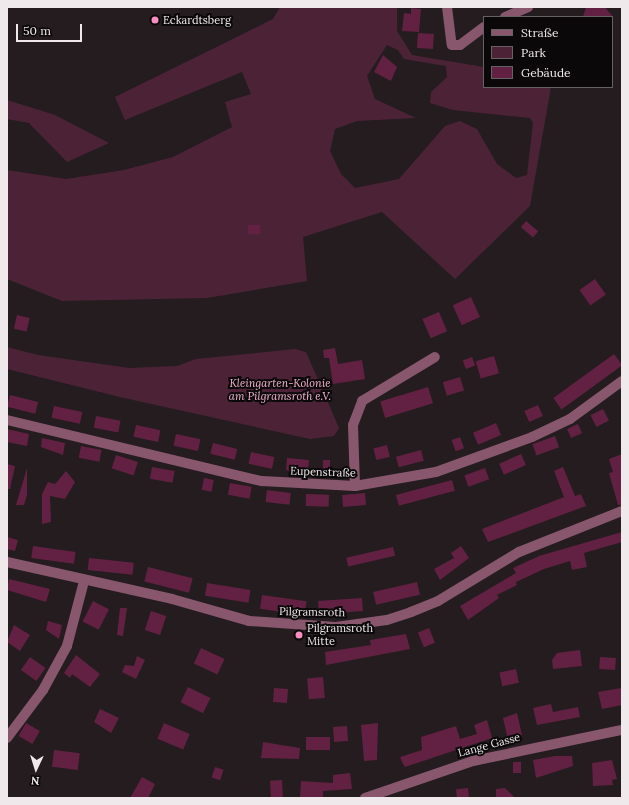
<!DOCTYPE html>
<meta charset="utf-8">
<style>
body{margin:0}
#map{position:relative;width:629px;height:805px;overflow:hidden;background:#241c1f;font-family:Lora,serif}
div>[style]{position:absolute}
.green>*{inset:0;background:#4c2336}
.building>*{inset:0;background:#622142;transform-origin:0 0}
.street>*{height:10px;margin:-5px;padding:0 5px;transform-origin:5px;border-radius:5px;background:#89576d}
.dots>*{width:11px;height:11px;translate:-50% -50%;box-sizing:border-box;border:2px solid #0b0809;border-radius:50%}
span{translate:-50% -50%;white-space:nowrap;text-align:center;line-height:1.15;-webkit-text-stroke:4px #0b0809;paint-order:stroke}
.poi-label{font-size:11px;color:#efe9eb}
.left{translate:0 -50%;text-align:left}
.park-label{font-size:11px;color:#f4b6d0;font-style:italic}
.street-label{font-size:11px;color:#efe9eb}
.frame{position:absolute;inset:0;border:8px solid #efe9eb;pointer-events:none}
.legend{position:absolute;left:483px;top:16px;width:130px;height:72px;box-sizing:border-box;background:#0b0809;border:1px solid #666263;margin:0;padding:5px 7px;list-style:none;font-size:12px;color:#efe9eb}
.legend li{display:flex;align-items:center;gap:8px;height:20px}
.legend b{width:20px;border:1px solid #666263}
.north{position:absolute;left:16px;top:749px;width:40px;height:40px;-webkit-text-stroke:3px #0b0809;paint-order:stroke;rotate:184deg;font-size:11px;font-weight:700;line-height:16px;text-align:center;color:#efe9eb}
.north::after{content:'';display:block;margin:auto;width:14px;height:18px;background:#efe9eb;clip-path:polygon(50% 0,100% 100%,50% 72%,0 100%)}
.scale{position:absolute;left:16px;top:24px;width:66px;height:18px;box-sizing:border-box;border:2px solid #efe9eb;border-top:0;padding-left:5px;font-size:12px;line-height:14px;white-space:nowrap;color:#efe9eb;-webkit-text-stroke:3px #0b0809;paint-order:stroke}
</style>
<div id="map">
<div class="green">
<div style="clip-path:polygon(evenodd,280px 7px,397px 7px,397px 31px,412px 55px,484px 67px,484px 87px,551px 87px,530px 206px,455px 279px,382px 212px,303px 237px,307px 281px,207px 298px,62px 301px,7px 279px,7px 170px,66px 179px,124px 170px,173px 157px,232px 127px,225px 102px,251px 94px,242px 72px,125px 120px,115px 97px,273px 19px,280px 7px,387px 45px,398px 50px,404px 59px,446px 66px,447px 77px,431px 92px,430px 103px,453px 110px,530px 118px,533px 123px,527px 175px,516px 178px,497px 164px,477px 129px,460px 121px,445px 126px,399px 179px,355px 188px,341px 174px,330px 151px,335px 129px,357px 121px,416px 118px,375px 99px,367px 76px,387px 45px)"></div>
<div style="clip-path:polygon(7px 100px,55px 115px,109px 143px,67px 162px,29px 123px,7px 119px)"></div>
<div style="clip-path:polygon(7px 347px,38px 355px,129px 368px,177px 366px,196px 359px,295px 349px,306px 352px,339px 428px,334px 436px,310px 439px,124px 398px,7px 369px)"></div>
</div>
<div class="building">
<div style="clip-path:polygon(586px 7px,605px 7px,613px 17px,583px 17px)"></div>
<div style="clip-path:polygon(411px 8px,421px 9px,419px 32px,402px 31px,404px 13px,411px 14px)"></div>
<div style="left:418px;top:33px;width:16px;height:15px;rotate:4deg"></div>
<div style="clip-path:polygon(383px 55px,397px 67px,391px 81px,374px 72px)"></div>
<div style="left:526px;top:221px;width:16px;height:8px;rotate:40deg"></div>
<div style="left:248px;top:225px;width:12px;height:9px"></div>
<div style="left:595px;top:279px;width:19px;height:19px;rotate:55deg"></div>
<div style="left:471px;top:297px;width:22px;height:20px;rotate:66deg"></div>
<div style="left:439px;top:312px;width:21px;height:18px;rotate:67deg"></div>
<div style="left:17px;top:315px;width:13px;height:14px;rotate:13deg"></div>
<div style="clip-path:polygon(335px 348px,338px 364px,362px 360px,365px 379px,333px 384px,329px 358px,324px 358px,323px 350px)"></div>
<div style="left:614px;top:354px;width:14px;height:75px;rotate:54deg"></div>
<div style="left:494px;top:356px;width:18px;height:19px;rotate:74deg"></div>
<div style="left:472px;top:357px;width:9px;height:10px;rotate:69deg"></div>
<div style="left:460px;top:377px;width:14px;height:18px;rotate:73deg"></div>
<div style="left:428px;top:387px;width:17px;height:50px;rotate:73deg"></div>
<div style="left:10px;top:395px;width:29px;height:12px;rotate:14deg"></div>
<div style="left:538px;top:405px;width:12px;height:15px;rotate:66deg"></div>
<div style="left:54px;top:406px;width:29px;height:12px;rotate:12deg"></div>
<div style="left:603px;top:409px;width:13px;height:14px;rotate:63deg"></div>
<div style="left:96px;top:416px;width:25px;height:12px;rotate:11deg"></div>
<div style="left:496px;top:423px;width:13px;height:25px;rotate:67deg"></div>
<div style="left:578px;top:424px;width:10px;height:12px;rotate:66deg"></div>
<div style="left:136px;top:425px;width:25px;height:12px;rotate:12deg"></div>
<div style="clip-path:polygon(7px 429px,29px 434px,27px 446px,7px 442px)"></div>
<div style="left:176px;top:434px;width:25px;height:12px;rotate:12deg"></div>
<div style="left:555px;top:436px;width:12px;height:24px;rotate:70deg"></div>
<div style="left:460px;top:437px;width:12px;height:9px;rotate:70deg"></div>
<div style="clip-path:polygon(42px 438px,65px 443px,63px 455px,41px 447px)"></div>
<div style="left:213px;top:443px;width:25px;height:11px;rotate:14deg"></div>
<div style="left:387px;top:445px;width:12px;height:14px;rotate:76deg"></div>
<div style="left:81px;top:446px;width:21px;height:12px;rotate:11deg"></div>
<div style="left:421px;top:450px;width:11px;height:26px;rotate:75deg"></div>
<div style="left:251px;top:452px;width:24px;height:12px;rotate:12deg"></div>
<div style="left:521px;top:454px;width:12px;height:24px;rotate:66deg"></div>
<div style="clip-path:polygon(622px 454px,622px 505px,618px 505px,609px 473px,613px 472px,609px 459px)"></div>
<div style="left:116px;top:455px;width:23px;height:14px;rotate:18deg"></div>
<div style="left:287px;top:458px;width:22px;height:12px;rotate:5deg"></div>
<div style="left:323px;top:460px;width:7px;height:12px"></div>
<div style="clip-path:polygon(7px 464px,15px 466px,10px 489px,7px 489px)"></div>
<div style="left:152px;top:467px;width:23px;height:12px;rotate:10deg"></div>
<div style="clip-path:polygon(563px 467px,575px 496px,581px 494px,586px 506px,488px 542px,482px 529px,564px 497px,554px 471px)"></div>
<div style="clip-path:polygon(27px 468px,27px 495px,24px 505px,16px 505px)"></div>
<div style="left:485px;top:468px;width:12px;height:22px;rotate:70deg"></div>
<div style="clip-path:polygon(66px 471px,75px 482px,65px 499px,50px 496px,51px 522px,42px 524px,42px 494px,48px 482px,55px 484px)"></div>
<div style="left:204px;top:478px;width:10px;height:12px;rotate:11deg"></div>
<div style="left:452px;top:480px;width:11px;height:58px;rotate:75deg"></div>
<div style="left:230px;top:483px;width:22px;height:12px;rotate:10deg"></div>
<div style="left:267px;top:490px;width:24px;height:12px;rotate:7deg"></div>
<div style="left:365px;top:493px;width:12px;height:23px;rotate:85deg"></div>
<div style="left:306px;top:494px;width:23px;height:12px;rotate:2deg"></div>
<div style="clip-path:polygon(622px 532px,622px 542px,584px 553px,587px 567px,572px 570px,570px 561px,544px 569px,516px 582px,517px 585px,497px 595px,499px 598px,468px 620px,460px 606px,516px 573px,513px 568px,539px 556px)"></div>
<div style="clip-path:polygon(7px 537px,18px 540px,15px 551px,7px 549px)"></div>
<div style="left:33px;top:546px;width:43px;height:12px;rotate:8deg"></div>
<div style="clip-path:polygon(461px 546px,469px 558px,440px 580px,434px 569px,454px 558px,451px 553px)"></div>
<div style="left:393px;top:547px;width:9px;height:48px;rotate:77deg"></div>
<div style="left:89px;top:558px;width:45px;height:12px;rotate:6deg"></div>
<div style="left:148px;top:567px;width:46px;height:15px;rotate:14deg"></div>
<div style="clip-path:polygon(9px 579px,50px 589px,46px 602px,7px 590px)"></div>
<div style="left:417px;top:582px;width:13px;height:45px;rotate:77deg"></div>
<div style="left:207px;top:583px;width:44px;height:13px;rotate:9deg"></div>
<div style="left:262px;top:595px;width:45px;height:14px;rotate:8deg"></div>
<div style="left:362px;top:598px;width:13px;height:44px;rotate:86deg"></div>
<div style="left:93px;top:601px;width:18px;height:23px;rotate:27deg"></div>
<div style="clip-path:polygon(120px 608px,127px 608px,123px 636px,117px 635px)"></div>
<div style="left:151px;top:611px;width:16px;height:20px;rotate:18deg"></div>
<div style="clip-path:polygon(48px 621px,62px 625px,59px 639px,46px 630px)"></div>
<div style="clip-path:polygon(14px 625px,30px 635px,20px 651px,7px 642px)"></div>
<div style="left:429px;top:628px;width:16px;height:12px;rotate:68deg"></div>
<div style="clip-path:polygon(406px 634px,410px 649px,326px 665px,325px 652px,371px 645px,370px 640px)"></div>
<div style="left:201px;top:648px;width:26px;height:17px;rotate:25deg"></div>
<div style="clip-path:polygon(580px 650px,582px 666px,553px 669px,552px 660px,557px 653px)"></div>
<div style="clip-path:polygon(76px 655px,100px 674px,90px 687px,72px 674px,70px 678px,64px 673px)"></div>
<div style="clip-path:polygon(137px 656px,145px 660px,136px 679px,122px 672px,125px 665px,134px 666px)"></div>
<div style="left:30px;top:657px;width:19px;height:16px;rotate:35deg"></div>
<div style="left:600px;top:657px;width:16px;height:12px;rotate:4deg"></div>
<div style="left:516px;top:669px;width:14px;height:17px;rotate:78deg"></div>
<div style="left:323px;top:677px;width:21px;height:16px;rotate:85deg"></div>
<div style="left:188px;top:687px;width:25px;height:17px;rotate:26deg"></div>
<div style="left:274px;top:688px;width:14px;height:14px;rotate:4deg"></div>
<div style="clip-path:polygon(621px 688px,622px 705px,602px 709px,598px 692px)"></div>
<div style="clip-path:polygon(551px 704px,553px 712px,578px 707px,580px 717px,537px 725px,533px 708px)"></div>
<div style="clip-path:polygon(100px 709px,119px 718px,111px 733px,94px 722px)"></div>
<div style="clip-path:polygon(517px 713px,522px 735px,508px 740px,503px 718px)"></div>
<div style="clip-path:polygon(487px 720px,492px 738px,405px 767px,403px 764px,400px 757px,422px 750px,421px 737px,456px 726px,460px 739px,477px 734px,474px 725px)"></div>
<div style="left:26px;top:723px;width:16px;height:15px;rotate:30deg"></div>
<div style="left:164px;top:723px;width:28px;height:17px;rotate:23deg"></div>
<div style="clip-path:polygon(378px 723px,377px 760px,364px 761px,361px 725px)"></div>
<div style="left:347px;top:726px;width:15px;height:14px;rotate:86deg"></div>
<div style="left:330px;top:737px;width:13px;height:24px;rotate:90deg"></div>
<div style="clip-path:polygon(263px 742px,300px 748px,299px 759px,261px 758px)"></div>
<div style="left:54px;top:750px;width:26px;height:17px;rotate:7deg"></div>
<div style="clip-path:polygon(555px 756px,572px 756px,573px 766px,536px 778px,533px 760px)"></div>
<div style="clip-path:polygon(612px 760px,617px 779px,612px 780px,613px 785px,593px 786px,592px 763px)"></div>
<div style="left:513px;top:762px;width:8px;height:11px"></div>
<div style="left:215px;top:767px;width:9px;height:11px;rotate:18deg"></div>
<div style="clip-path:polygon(350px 773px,352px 789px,323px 791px,323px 798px,300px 798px,301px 781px,333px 783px,333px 775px)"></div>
<div style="clip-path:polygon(142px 777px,155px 784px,148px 798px,130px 798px)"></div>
<div style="left:282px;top:780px;width:18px;height:12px;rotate:87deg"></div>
<div style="left:468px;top:788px;width:10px;height:12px;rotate:84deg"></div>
<div style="clip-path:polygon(505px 788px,515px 798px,496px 798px,496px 789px)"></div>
</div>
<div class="street">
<div style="left:447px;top:7px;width:38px;rotate:83deg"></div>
<div style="left:452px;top:45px;width:8px"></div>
<div style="left:460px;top:45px;width:30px;rotate:-37deg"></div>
<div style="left:505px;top:17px;width:25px;rotate:-23deg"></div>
<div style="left:7px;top:420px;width:262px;rotate:13.5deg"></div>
<div style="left:262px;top:481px;width:93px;rotate:3.1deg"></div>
<div style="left:355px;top:486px;width:82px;rotate:-9.8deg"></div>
<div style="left:436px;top:472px;width:102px;rotate:-20deg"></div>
<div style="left:532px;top:437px;width:42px;rotate:-25.3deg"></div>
<div style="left:570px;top:419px;width:64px;rotate:-36.2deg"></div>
<div style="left:355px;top:486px;width:61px;rotate:-91.9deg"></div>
<div style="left:353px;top:425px;width:26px;rotate:-69deg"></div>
<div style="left:362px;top:401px;width:85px;rotate:-31.1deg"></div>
<div style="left:7px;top:562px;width:169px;rotate:12.6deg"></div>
<div style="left:172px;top:599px;width:80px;rotate:15.9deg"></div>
<div style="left:249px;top:621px;width:87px;rotate:3.9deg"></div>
<div style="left:336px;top:627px;width:51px;rotate:-7.8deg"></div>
<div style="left:387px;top:620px;width:25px;rotate:-18deg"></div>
<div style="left:411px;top:612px;width:29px;rotate:-22deg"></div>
<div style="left:438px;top:601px;width:95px;rotate:-31.2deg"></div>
<div style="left:519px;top:552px;width:111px;rotate:-21.7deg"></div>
<div style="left:7px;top:738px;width:60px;rotate:-53.1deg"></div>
<div style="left:43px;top:690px;width:50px;rotate:-61.4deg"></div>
<div style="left:67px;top:646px;width:67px;rotate:-75.3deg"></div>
<div style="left:365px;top:798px;width:114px;rotate:-18.9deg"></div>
<div style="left:473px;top:761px;width:152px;rotate:-11.8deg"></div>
</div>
<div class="dots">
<div style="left:155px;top:20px;background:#fd8ec0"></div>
<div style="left:299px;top:635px;background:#fd8ec0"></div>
</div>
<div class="poi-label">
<span class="left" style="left:163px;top:20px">Eckardtsberg</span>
<span class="left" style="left:307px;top:635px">Pilgramsroth<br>Mitte</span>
</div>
<div class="park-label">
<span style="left:280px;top:390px">Kleingarten-Kolonie<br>am Pilgramsroth e.V.</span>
</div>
<div class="street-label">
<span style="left:323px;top:472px;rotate:2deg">Eupenstraße</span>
<span style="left:312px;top:612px;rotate:1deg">Pilgramsroth</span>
<span style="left:489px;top:745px;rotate:-15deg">Lange Gasse</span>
</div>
<div class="frame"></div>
<ul class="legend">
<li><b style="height:5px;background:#89576d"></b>Straße</li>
<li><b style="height:11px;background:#4c2336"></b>Park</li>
<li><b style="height:11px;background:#622142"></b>Gebäude</li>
</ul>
<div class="north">N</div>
<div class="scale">50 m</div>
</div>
